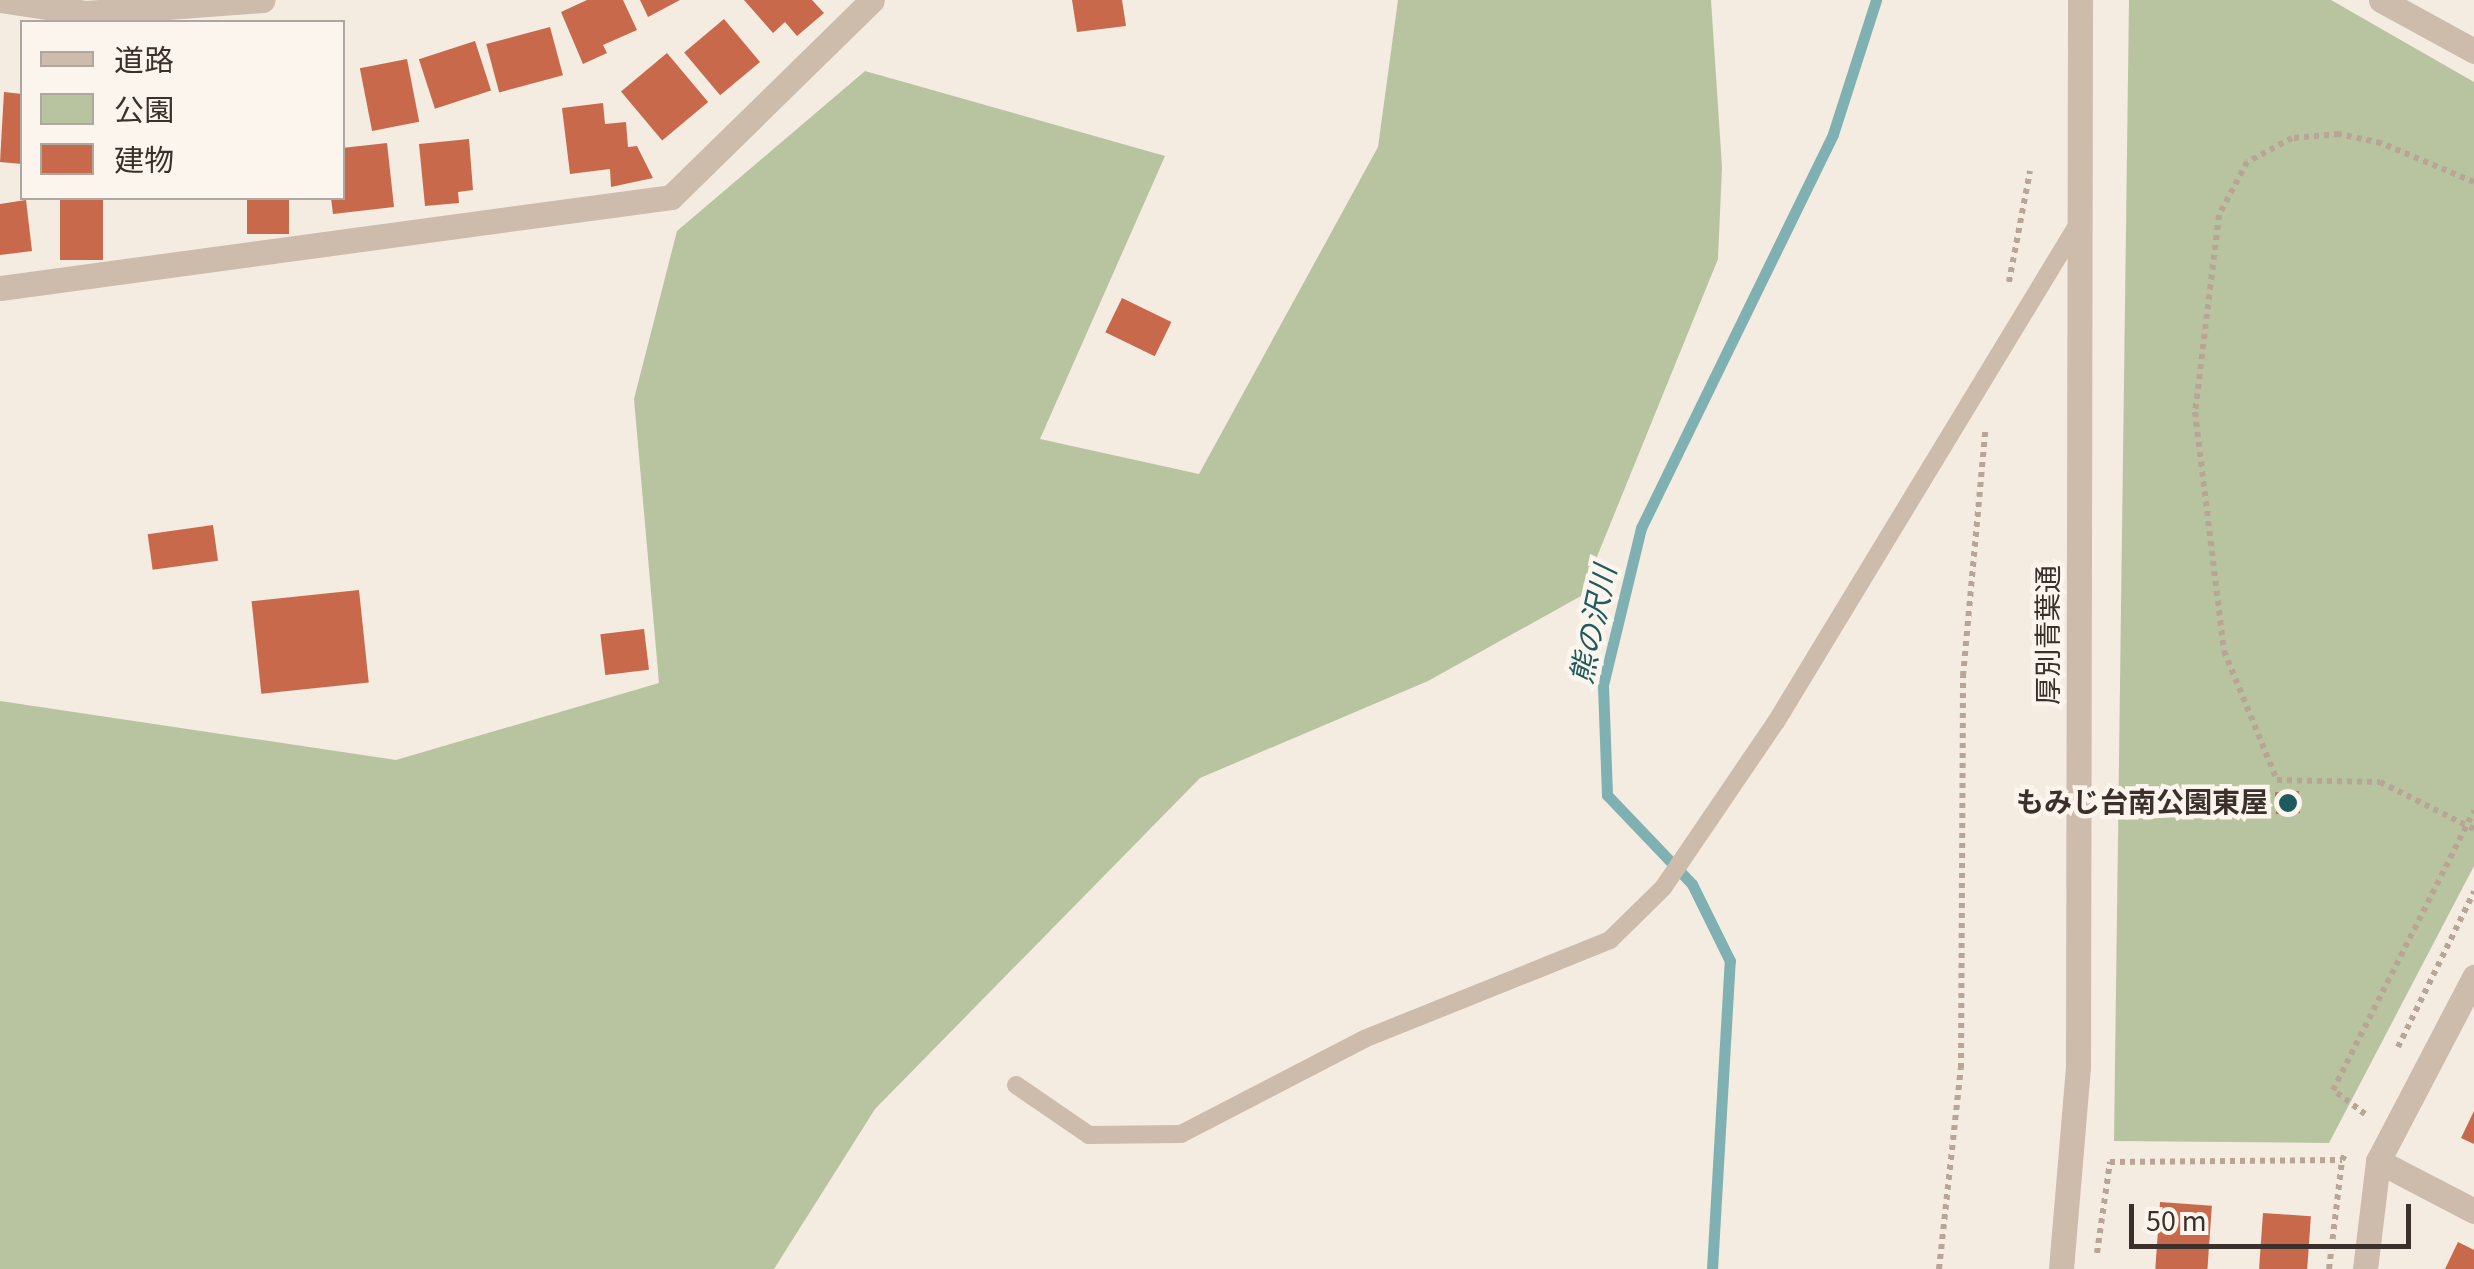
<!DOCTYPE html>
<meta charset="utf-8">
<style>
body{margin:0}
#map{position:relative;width:2474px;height:1269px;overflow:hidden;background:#f4ebe1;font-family:"Source Sans 3","Noto Sans JP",sans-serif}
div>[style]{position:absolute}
.green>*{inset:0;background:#b8c4a0}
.stream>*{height:11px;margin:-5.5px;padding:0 5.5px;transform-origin:5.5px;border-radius:5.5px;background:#7fb0b2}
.building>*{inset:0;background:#c8694b;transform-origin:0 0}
.path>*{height:6px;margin-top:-3px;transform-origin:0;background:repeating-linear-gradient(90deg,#b9a596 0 5px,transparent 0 10px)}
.service>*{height:18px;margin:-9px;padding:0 9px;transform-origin:9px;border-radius:9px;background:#cdbbac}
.minor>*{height:25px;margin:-12.5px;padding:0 12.5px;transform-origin:12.5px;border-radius:12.5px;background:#cdbbac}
.tertiary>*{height:25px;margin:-12.5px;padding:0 12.5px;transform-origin:12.5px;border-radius:12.5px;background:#cdbbac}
.dots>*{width:28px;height:28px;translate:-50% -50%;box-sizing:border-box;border:5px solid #fbf5ee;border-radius:50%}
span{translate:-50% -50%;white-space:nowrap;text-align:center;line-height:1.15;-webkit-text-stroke:9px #fbf5ee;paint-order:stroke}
.street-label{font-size:28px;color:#3b302b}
.poi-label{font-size:28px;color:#3b302b;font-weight:700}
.right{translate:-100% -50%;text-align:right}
.water-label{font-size:30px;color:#1f5a5e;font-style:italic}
.legend{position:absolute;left:20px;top:20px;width:325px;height:180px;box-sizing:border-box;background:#fbf5ee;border:2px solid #aea6a0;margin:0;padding:12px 18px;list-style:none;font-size:30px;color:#3b302b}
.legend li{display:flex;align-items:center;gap:20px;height:50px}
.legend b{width:50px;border:2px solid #aea6a0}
.scale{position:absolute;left:2129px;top:1204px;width:282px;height:45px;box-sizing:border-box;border:5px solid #3b302b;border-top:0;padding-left:12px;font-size:30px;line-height:35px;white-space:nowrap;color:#3b302b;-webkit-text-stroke:8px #fbf5ee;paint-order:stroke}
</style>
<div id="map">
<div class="green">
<div style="clip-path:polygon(1398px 0,1711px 0,1722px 167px,1718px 259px,1581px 596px,1428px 681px,1200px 778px,875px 1109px,774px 1269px,0 1269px,0 701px,396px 760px,659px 683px,634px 399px,677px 231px,865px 71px,1165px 156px,1040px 439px,1199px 474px,1378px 147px)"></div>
<div style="clip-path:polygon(2129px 0,2331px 0,2474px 82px,2474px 866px,2329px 1143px,2114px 1141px)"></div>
</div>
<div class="stream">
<div style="left:1712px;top:1269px;width:309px;rotate:-86.7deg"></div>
<div style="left:1730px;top:961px;width:86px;rotate:-116.3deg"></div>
<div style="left:1692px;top:884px;width:123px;rotate:-133.7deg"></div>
<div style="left:1607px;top:795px;width:110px;rotate:-92.1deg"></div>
<div style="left:1603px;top:685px;width:162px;rotate:-76.4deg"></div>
<div style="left:1641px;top:528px;width:438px;rotate:-64deg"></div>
<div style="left:1833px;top:134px;width:141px;rotate:-72.2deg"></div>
</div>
<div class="building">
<div style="clip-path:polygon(587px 0,623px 0,637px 30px,603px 45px,607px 53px,583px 64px,561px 12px)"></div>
<div style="clip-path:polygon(640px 0,680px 0,648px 17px)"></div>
<div style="clip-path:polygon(744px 0,812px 0,824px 13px,797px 36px,785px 22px,773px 33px)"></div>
<div style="clip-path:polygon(1072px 0,1122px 0,1126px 26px,1077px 32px)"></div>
<div style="left:724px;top:19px;width:56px;height:52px;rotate:50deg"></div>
<div style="left:550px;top:27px;width:50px;height:66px;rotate:75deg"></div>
<div style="left:475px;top:41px;width:52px;height:59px;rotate:72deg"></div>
<div style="left:667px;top:53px;width:64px;height:60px;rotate:50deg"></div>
<div style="left:407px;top:59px;width:64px;height:48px;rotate:79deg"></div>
<div style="clip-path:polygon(4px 92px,22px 94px,22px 164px,0 162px)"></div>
<div style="clip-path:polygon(603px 103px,605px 124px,626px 122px,628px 147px,637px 146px,653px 178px,611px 187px,610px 169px,570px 174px,562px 108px)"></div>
<div style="clip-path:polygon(469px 139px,473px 190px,458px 192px,459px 203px,425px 206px,419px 144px)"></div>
<div style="clip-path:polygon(387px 143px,394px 207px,333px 214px,331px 198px,342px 198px,342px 148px)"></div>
<div style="left:60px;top:198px;width:43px;height:62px"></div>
<div style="left:247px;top:198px;width:42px;height:36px"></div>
<div style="clip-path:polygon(26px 200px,32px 251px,0 255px,0 204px)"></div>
<div style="left:1122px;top:298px;width:55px;height:38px;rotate:26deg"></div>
<div style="left:213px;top:525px;width:36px;height:66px;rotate:82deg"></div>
<div style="left:359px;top:590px;width:93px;height:108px;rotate:84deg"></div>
<div style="left:644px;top:629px;width:41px;height:44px;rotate:83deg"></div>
<div style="left:2299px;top:791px;width:22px;height:24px;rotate:87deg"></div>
<div style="clip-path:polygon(2474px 1111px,2474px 1144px,2461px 1138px)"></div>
<div style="left:2160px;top:1202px;width:52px;height:67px;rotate:4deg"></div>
<div style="left:2263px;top:1213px;width:48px;height:56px;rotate:4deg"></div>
<div style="clip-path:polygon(2458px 1242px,2474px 1250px,2474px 1269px,2445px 1269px)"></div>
</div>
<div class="path">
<div style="left:2474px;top:182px;width:101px;rotate:-157.2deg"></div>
<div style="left:2381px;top:143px;width:43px;rotate:-167.9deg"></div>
<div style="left:2339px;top:134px;width:47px;rotate:175.1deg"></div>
<div style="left:2292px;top:138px;width:51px;rotate:151.9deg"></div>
<div style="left:2247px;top:162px;width:60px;rotate:117.8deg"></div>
<div style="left:2219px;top:215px;width:198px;rotate:96.9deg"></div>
<div style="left:2195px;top:412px;width:241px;rotate:83.1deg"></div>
<div style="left:2224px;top:651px;width:139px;rotate:67.7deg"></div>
<div style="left:2277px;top:780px;width:103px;rotate:1.1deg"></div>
<div style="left:2380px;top:782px;width:105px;rotate:26.6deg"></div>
<div style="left:2009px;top:282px;width:113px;rotate:-79.3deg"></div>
<div style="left:2398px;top:1047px;width:173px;rotate:-63.9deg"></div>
<div style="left:2365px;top:1114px;width:40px;rotate:-143deg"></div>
<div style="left:2333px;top:1090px;width:313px;rotate:-63.2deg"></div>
<div style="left:2097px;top:1253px;width:92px;rotate:-81.9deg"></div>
<div style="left:2110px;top:1162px;width:232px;rotate:-0.5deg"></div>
<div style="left:2342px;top:1160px;width:8px;rotate:-60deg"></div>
<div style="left:1939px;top:1269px;width:202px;rotate:-83.8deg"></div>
<div style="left:1961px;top:1068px;width:392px;rotate:-89.7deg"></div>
<div style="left:1963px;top:676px;width:245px;rotate:-84.8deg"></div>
<div style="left:2329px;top:1269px;width:110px;rotate:-83.2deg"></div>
</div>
<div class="service">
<div style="left:1016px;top:1085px;width:88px;rotate:34.4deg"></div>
<div style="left:1089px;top:1135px;width:92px;rotate:-0.6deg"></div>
<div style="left:1181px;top:1134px;width:206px;rotate:-27.4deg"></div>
<div style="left:1364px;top:1039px;width:265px;rotate:-21.9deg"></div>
<div style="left:1610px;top:940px;width:74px;rotate:-44.5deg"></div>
<div style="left:1663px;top:888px;width:201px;rotate:-55.8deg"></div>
<div style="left:1776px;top:722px;width:582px;rotate:-58.77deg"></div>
</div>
<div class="minor">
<div style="left:2381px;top:0;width:106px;rotate:28.7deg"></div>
<div style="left:0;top:288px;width:677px;rotate:-7.72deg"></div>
<div style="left:671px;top:197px;width:281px;rotate:-44.4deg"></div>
<div style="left:2378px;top:1161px;width:108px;rotate:27.5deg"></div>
<div style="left:2365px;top:1269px;width:109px;rotate:-83.1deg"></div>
<div style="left:2378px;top:1161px;width:208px;rotate:-62.4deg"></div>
</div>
<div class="tertiary">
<div style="left:0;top:0;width:87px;rotate:8.6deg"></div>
<div style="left:86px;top:13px;width:177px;rotate:-4.2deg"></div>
<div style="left:2061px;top:1269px;width:203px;rotate:-85.2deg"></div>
<div style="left:2078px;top:1067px;width:1067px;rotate:-89.89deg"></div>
</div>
<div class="dots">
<div style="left:2288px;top:803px;background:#1f5a5e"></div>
</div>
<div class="street-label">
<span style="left:2049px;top:635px;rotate:-90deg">厚別青葉通</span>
</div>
<div class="poi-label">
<span class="right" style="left:2268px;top:803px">もみじ台南公園東屋</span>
</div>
<div class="water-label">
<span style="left:1595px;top:625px;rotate:-78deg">熊の沢川</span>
</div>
<ul class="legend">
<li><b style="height:12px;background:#cdbbac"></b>道路</li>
<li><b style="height:28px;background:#b8c4a0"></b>公園</li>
<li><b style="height:28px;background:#c8694b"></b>建物</li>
</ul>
<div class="scale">50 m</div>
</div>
